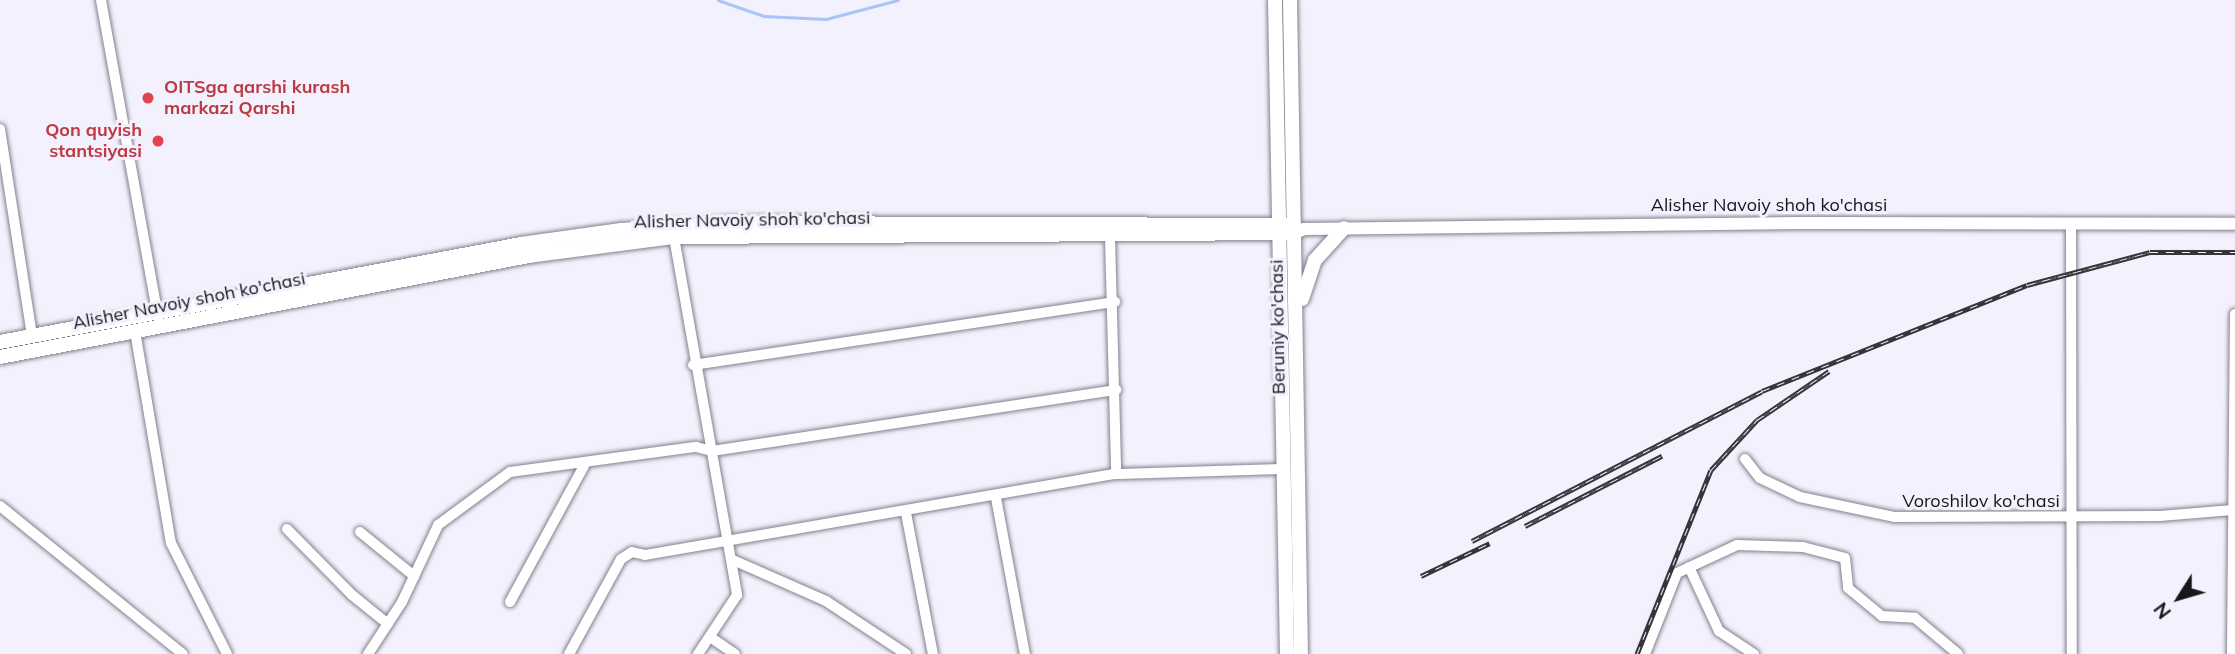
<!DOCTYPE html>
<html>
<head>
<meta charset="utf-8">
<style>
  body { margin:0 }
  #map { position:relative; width:2235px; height:654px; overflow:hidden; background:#f2f1fd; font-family:Mulish,sans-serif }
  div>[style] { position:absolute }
  .stream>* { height:2.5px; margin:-1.25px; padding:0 1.25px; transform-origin:1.25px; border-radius:1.25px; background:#abc4f6 }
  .roads { filter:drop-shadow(0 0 2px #82818c) drop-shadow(0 0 2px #82818c) }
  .minor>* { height:10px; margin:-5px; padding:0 5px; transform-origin:5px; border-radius:5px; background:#fff }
  .tertiary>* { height:12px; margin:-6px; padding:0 6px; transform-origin:6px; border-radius:6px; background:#fff }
  .secondary>* { height:14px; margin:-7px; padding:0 7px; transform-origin:7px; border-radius:7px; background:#fff }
  .rail>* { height:5px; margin-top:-2.5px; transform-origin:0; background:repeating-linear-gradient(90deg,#f2f1fd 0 8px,#36353a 0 16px); box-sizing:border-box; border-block:2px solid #36353a }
  .dots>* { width:19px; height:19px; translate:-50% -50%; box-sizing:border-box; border:4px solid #f2f1fd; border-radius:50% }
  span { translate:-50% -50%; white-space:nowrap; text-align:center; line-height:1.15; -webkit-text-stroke:6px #f2f1fd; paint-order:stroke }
  .health-label { font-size:18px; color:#be3a42; font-weight:700 }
  .left { translate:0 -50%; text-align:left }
  .right { translate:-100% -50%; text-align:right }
  .street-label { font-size:18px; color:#17171a }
  .north { position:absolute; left:2144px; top:563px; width:70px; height:70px; -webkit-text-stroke:5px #f2f1fd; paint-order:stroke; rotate:233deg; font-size:19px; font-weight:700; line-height:28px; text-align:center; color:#17171a }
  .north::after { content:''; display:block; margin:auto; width:24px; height:32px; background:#17171a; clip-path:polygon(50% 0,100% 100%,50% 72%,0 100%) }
</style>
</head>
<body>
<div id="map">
  <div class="stream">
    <i style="left:718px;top:0;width:49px;rotate:19.2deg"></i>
    <i style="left:764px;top:16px;width:62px;rotate:2.8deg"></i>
    <i style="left:826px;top:19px;width:74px;rotate:-14.8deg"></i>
  </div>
  <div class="roads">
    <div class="minor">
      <i style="left:101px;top:0;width:321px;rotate:79.8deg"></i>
      <i style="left:0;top:129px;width:209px;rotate:81.2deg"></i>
      <i style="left:2071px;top:225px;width:429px;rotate:89.9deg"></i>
      <i style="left:674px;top:237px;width:364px;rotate:80deg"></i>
      <i style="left:737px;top:595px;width:71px;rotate:123.5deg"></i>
      <i style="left:1110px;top:237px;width:237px;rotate:88.5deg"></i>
      <i style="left:135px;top:331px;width:215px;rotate:80.4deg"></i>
      <i style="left:171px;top:543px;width:124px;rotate:63.2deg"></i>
      <i style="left:693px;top:365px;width:427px;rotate:-8.5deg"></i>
      <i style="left:1745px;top:459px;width:24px;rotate:52deg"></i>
      <i style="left:1760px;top:478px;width:44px;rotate:25.4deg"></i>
      <i style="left:1800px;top:497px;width:96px;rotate:12deg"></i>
      <i style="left:1894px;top:517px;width:266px;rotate:-0.2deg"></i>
      <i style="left:2160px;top:516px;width:73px;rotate:-4.7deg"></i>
      <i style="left:996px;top:498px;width:159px;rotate:79.5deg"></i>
      <i style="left:0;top:506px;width:235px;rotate:39deg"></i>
      <i style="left:906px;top:513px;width:144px;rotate:79.2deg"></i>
      <i style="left:287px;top:529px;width:93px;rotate:45.4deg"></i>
      <i style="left:352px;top:595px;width:46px;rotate:38.9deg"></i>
      <i style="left:360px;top:532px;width:70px;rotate:39.2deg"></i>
      <i style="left:733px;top:560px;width:102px;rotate:23.8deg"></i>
      <i style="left:826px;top:601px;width:96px;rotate:33.5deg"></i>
      <i style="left:1689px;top:567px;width:71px;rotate:64.9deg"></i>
      <i style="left:1719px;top:631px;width:42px;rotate:33.3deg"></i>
      <i style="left:510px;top:602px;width:159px;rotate:-61.5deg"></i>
      <i style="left:710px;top:637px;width:30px;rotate:34deg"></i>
      <i style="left:368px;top:654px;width:62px;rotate:-56.8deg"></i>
      <i style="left:402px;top:602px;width:85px;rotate:-64.9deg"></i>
      <i style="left:438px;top:525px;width:89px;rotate:-36.4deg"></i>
      <i style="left:510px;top:472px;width:188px;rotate:-7.7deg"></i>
      <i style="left:696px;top:447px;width:16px;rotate:14deg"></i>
      <i style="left:712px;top:451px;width:409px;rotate:-8.6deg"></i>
      <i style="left:569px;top:654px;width:108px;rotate:-61.3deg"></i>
      <i style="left:621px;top:559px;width:13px;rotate:-32deg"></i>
      <i style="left:632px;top:552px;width:13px;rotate:13deg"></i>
      <i style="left:645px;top:555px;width:478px;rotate:-9.8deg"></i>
      <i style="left:1116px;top:474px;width:168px;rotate:-1.7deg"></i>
      <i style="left:1645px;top:654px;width:87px;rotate:-68.4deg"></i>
      <i style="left:1677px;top:573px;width:66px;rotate:-25deg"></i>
      <i style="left:1737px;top:545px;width:66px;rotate:1.7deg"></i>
      <i style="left:1803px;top:547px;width:43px;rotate:14.7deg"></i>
      <i style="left:1845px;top:558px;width:30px;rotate:84deg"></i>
      <i style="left:1848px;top:588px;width:44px;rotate:39.5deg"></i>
      <i style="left:1882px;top:616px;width:33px;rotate:3deg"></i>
      <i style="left:1915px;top:618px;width:56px;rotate:39.9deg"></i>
      <i style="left:2232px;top:654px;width:340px;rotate:-89.5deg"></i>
    </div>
    <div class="tertiary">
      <i style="left:1295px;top:233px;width:10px;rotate:-24deg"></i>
      <i style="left:1304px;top:229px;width:499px;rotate:-0.7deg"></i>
      <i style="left:1803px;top:223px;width:432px;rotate:0.1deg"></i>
    </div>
    <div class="secondary">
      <i style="left:1275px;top:0;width:654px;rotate:88.95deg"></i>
      <i style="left:1290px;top:0;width:654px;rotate:89.04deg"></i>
      <i style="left:1302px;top:299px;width:41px;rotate:-71.6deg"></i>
      <i style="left:1315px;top:260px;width:43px;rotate:-47.8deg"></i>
      <i style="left:0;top:342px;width:530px;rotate:-10.65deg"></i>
      <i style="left:521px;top:244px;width:101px;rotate:-8deg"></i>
      <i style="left:621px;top:230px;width:116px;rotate:-3.5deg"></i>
      <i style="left:737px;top:223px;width:557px;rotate:0.21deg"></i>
      <i style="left:0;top:357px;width:539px;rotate:-10.81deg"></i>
      <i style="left:529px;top:256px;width:146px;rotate:-7.5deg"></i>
      <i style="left:674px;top:237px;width:621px;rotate:-0.37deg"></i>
    </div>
  </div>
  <div class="rail">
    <i style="left:1525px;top:526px;width:154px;rotate:-27.1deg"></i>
    <i style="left:1472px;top:541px;width:326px;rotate:-27.3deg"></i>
    <i style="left:1762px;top:391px;width:285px;rotate:-21.8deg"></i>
    <i style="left:2027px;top:285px;width:127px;rotate:-15deg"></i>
    <i style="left:2150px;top:252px;width:85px"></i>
    <i style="left:1421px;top:576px;width:76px;rotate:-25.6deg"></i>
    <i style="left:1637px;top:654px;width:198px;rotate:-68.1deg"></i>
    <i style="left:1711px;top:470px;width:68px;rotate:-47.4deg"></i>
    <i style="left:1757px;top:420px;width:87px;rotate:-34.2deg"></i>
  </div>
  <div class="dots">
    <i style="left:148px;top:98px;background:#e0444e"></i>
    <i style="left:158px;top:141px;background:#e0444e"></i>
  </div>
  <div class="health-label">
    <span class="left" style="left:164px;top:98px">OITSga qarshi kurash<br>markazi Qarshi</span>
    <span class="right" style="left:142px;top:141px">Qon quyish<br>stantsiyasi</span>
  </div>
  <div class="street-label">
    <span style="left:1769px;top:205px">Alisher Navoiy shoh ko'chasi</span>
    <span style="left:752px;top:220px;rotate:-1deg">Alisher Navoiy shoh ko'chasi</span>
    <span style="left:189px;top:301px;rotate:-11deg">Alisher Navoiy shoh ko'chasi</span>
    <span style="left:1278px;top:327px;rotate:-91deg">Beruniy ko'chasi</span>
    <span style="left:1981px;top:501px">Voroshilov ko'chasi</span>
  </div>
  <div class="north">N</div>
</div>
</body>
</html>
